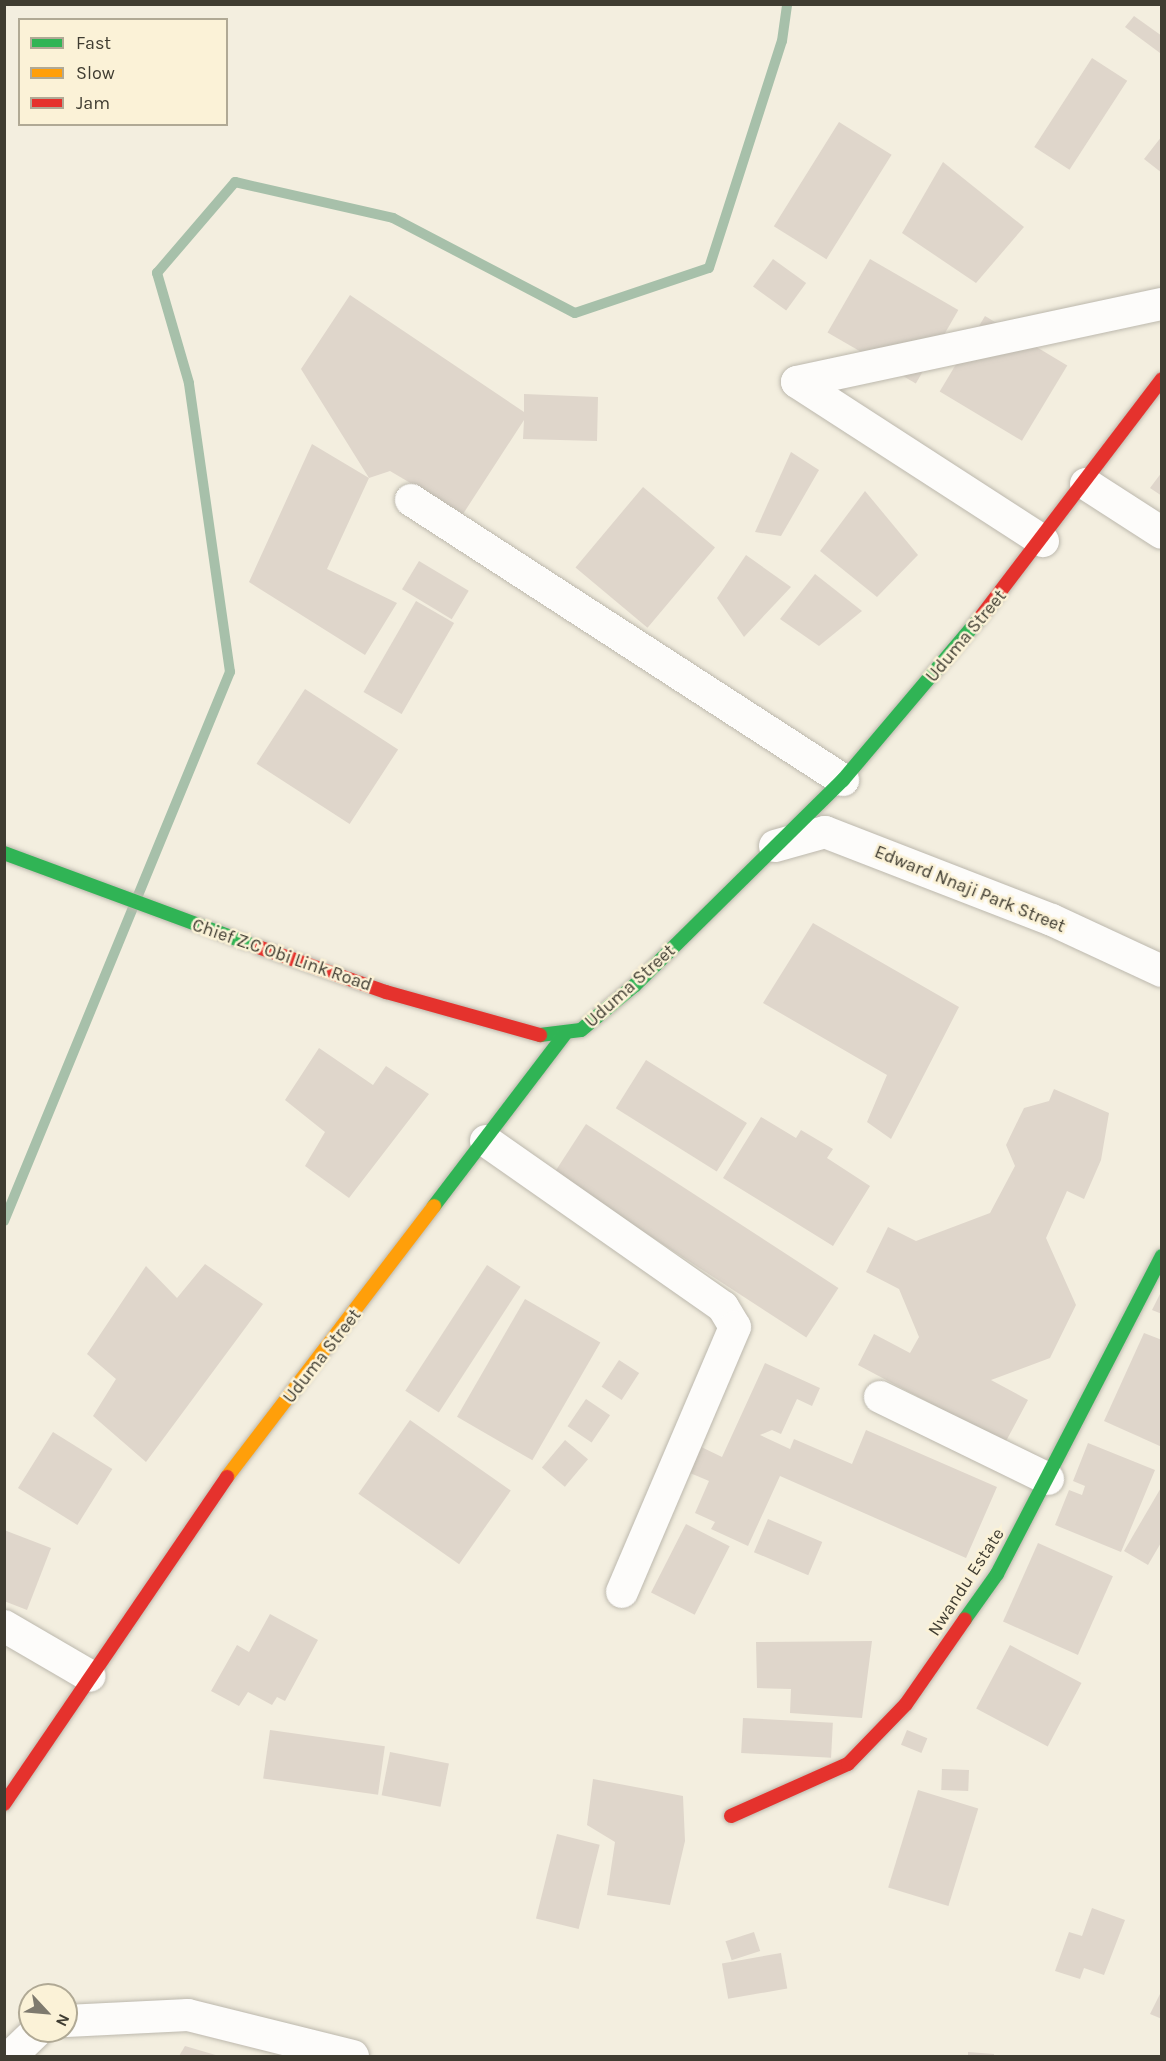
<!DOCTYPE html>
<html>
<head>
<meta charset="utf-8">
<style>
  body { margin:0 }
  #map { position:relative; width:1166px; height:2061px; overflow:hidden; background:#f3eedf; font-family:Karla,sans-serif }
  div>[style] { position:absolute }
  .stream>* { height:10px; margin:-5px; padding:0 5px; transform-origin:5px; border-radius:5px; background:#a7c0aa }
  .building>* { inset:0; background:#dfd6cb; transform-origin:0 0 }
  .roads { filter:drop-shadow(0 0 2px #bcb8ad) drop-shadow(0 0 2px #bcb8ad) }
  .street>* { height:32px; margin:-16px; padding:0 16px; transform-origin:16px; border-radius:16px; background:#fdfcfa }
  .fast>* { height:14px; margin:-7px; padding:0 7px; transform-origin:7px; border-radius:7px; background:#30b455 }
  .slow>* { height:14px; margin:-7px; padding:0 7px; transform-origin:7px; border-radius:7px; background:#ff9f0a }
  .jam>* { height:14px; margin:-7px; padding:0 7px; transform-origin:7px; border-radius:7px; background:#e5322d }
  span { translate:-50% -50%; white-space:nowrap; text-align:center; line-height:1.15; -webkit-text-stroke:5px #fbf2d7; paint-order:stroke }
  .street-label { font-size:18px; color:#3f3c31 }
  .frame { position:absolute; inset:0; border:6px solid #3f3c31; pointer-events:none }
  .legend { position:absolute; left:18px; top:18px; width:210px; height:108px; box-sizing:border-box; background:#fbf2d7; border:2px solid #b0a995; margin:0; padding:8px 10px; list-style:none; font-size:18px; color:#3f3c31 }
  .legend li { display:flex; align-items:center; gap:12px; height:30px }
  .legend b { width:30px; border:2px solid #b0a995 }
  .north { position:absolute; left:18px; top:1983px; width:60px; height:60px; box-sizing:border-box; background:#fbf2d7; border:2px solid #b0a995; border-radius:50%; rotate:116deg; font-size:16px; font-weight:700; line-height:24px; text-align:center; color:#3f3c31 }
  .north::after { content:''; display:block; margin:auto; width:21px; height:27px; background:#7e7a6e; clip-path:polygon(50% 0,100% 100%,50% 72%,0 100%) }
</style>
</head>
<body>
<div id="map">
  <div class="stream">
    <i style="left:4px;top:1221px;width:594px;rotate:-67.63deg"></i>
    <i style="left:230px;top:672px;width:292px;rotate:-98.1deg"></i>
    <i style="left:189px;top:383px;width:115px;rotate:-106.2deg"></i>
    <i style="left:157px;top:273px;width:120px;rotate:-49.4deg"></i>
    <i style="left:235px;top:182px;width:162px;rotate:12.8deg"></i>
    <i style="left:393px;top:218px;width:205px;rotate:27.6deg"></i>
    <i style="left:575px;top:313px;width:141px;rotate:-18.6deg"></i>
    <i style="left:709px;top:268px;width:238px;rotate:-72.2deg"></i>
    <i style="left:782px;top:41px;width:37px;rotate:-82deg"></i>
  </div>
  <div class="building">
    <i style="clip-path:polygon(1134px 16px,1162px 36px,1160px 53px,1125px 27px)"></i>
    <i style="left:1092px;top:58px;width:42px;height:106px;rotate:33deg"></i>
    <i style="left:839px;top:122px;width:62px;height:123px;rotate:32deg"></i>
    <i style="clip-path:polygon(1162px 136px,1162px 173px,1144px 159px)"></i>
    <i style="clip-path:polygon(943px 162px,1024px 227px,976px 283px,902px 233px)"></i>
    <i style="left:773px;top:259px;width:41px;height:34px;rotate:36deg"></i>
    <i style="left:870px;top:259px;width:102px;height:85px;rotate:30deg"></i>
    <i style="clip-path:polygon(350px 295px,524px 412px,524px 394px,598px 397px,597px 441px,523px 439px,524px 420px,463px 514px,390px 471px,369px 478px,301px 369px)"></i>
    <i style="left:985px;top:316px;width:96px;height:88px;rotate:31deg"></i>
    <i style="clip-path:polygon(312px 444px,369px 478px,327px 569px,397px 603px,365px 655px,249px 582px)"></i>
    <i style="clip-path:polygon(791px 452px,819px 470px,781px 536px,755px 532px)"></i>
    <i style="clip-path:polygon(1162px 472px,1162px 496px,1150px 488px)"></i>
    <i style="left:643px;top:487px;width:94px;height:105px;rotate:40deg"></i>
    <i style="clip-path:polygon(865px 491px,918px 555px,877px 597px,820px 551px)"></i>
    <i style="clip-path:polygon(746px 555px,791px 587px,744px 637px,717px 598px)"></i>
    <i style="left:419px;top:561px;width:58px;height:33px;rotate:31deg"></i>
    <i style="clip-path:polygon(815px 574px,862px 611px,819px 646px,780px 619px)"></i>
    <i style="left:416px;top:601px;width:44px;height:105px;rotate:30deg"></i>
    <i style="left:305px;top:689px;width:111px;height:89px;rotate:33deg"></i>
    <i style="clip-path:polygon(813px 923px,959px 1007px,891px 1139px,867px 1122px,887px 1075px,763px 1003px)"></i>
    <i style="clip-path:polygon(319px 1048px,373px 1085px,386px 1066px,429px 1094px,349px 1198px,305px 1166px,325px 1132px,285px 1100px)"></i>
    <i style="left:646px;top:1060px;width:119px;height:57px;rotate:32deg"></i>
    <i style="clip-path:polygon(1054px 1089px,1109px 1113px,1101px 1160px,1084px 1199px,1067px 1191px,1046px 1238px,1076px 1305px,1050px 1358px,991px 1380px,1028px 1400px,1005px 1443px,858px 1365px,874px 1334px,910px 1353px,919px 1337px,899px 1289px,866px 1272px,888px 1227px,916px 1241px,990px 1213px,1015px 1166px,1006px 1145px,1024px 1108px,1049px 1101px)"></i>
    <i style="clip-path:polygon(761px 1117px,796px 1138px,801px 1130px,833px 1149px,827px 1158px,870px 1186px,833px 1246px,723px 1178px)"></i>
    <i style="left:586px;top:1124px;width:301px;height:59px;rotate:33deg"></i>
    <i style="clip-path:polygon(205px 1264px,263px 1304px,146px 1462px,93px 1416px,116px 1379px,87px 1354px,146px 1266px,177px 1298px)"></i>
    <i style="left:487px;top:1265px;width:40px;height:150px;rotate:33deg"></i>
    <i style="clip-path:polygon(1162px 1290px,1162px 1314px,1152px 1310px)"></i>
    <i style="left:525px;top:1299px;width:87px;height:136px;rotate:30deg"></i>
    <i style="clip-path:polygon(1144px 1333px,1162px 1340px,1162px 1447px,1104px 1421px)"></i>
    <i style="left:619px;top:1360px;width:24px;height:32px;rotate:33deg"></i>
    <i style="clip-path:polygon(765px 1363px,820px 1388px,812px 1406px,797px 1399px,781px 1434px,772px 1430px,760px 1435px,790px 1449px,794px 1439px,852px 1464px,866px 1430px,997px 1487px,966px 1558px,780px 1476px,748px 1546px,711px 1529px,715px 1522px,695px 1513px,709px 1481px,683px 1470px,695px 1444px,722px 1457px)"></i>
    <i style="left:586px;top:1399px;width:29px;height:33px;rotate:34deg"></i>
    <i style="left:410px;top:1420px;width:123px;height:90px;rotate:35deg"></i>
    <i style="left:53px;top:1432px;width:70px;height:66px;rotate:32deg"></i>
    <i style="left:565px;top:1440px;width:30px;height:36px;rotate:40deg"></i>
    <i style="clip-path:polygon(1088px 1443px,1155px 1470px,1121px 1552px,1055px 1525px,1069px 1490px,1082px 1495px,1085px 1486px,1073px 1481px)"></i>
    <i style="clip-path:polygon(1162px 1486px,1162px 1541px,1148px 1565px,1124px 1551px)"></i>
    <i style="left:768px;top:1519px;width:59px;height:36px;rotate:23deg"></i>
    <i style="left:686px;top:1524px;width:49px;height:77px;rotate:27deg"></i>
    <i style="clip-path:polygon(4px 1530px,51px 1548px,27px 1610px,4px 1601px)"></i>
    <i style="left:1038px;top:1543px;width:82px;height:86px;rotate:24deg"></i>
    <i style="clip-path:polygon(270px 1614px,318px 1640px,285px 1701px,277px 1697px,272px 1705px,248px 1692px,239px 1706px,211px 1691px,237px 1645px,249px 1652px)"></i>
    <i style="clip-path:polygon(872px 1641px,862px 1718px,790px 1713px,791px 1689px,757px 1688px,756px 1642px)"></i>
    <i style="left:1010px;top:1645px;width:81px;height:72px;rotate:28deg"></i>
    <i style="left:743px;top:1718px;width:90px;height:35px;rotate:3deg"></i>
    <i style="left:270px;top:1730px;width:116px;height:49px;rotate:8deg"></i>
    <i style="left:907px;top:1730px;width:22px;height:16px;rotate:22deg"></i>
    <i style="left:390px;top:1752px;width:60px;height:44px;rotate:11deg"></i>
    <i style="left:942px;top:1769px;width:27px;height:21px;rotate:2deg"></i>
    <i style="clip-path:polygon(593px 1779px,683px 1796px,685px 1841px,670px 1905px,607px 1895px,615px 1842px,587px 1825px)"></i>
    <i style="left:918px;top:1790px;width:63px;height:102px;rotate:17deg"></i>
    <i style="left:557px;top:1834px;width:44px;height:87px;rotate:14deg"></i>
    <i style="clip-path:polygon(1092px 1908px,1125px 1920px,1104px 1975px,1084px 1968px,1080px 1979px,1055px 1971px,1069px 1932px,1082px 1936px)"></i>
    <i style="left:754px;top:1932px;width:20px;height:30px;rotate:72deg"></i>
    <i style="left:781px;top:1953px;width:36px;height:60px;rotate:80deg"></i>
    <i style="clip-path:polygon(1162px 1990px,1162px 2019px,1150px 2014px)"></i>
    <i style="clip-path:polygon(185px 2046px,219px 2056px,179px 2056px)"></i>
    <i style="clip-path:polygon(968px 2052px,994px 2054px,994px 2056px,968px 2056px)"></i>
  </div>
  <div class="roads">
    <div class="street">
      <i style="left:797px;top:382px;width:373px;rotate:-12.1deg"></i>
      <i style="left:797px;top:382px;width:293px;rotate:32.9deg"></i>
      <i style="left:1086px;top:484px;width:90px;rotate:32.8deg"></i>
      <i style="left:411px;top:500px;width:515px;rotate:32.95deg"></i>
      <i style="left:775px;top:846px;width:52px;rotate:-15.6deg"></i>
      <i style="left:825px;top:832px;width:243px;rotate:21.2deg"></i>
      <i style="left:1052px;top:920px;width:121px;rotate:24.9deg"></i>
      <i style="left:486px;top:1141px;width:289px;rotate:35deg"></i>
      <i style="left:723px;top:1307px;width:23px;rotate:59deg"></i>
      <i style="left:735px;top:1327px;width:288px;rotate:113.1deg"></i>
      <i style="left:880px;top:1397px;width:187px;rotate:26deg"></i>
      <i style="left:4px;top:1626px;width:99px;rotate:30.2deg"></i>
      <i style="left:66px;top:2021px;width:122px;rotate:-2.8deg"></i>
      <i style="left:188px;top:2015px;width:170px;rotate:14deg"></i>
      <i style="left:11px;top:2056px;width:36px;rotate:-44deg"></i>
    </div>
    <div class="fast">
      <i style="left:4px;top:853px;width:259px;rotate:20.3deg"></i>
      <i style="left:540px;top:1035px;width:41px;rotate:-7deg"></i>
      <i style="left:581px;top:1030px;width:70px;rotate:-39.8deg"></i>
      <i style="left:635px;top:985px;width:292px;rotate:-44.6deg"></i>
      <i style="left:843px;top:780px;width:212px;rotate:-49.8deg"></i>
      <i style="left:434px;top:1206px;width:216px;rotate:-52.7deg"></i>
      <i style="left:965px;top:1619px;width:55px;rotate:-54.6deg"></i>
      <i style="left:997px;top:1574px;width:358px;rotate:-62.6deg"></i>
    </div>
    <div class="slow">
      <i style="left:227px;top:1477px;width:341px;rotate:-52.6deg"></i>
    </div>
    <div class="jam">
      <i style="left:980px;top:618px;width:300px;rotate:-52.7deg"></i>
      <i style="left:258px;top:947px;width:136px;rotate:19.4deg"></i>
      <i style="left:386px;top:992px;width:160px;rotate:15.6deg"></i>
      <i style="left:4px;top:1804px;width:396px;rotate:-55.7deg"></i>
      <i style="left:731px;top:1816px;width:128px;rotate:-24deg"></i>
      <i style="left:848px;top:1764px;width:83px;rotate:-46deg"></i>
      <i style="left:906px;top:1704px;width:103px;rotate:-55.2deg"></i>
    </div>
  </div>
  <div class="street-label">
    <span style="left:966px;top:636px;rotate:-50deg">Uduma Street</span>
    <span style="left:970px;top:889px;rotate:22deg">Edward Nnaji Park Street</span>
    <span style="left:282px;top:955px;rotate:19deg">Chief Z.C Obi Link Road</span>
    <span style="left:630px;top:986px;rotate:-42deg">Uduma Street</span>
    <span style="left:322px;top:1356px;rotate:-52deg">Uduma Street</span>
    <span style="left:966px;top:1582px;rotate:-57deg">Nwandu Estate</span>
  </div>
  <div class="frame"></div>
  <ul class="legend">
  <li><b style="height:8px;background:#30b455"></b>Fast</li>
  <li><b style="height:8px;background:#ff9f0a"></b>Slow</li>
  <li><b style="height:8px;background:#e5322d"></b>Jam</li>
  </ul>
  <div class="north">N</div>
</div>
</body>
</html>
